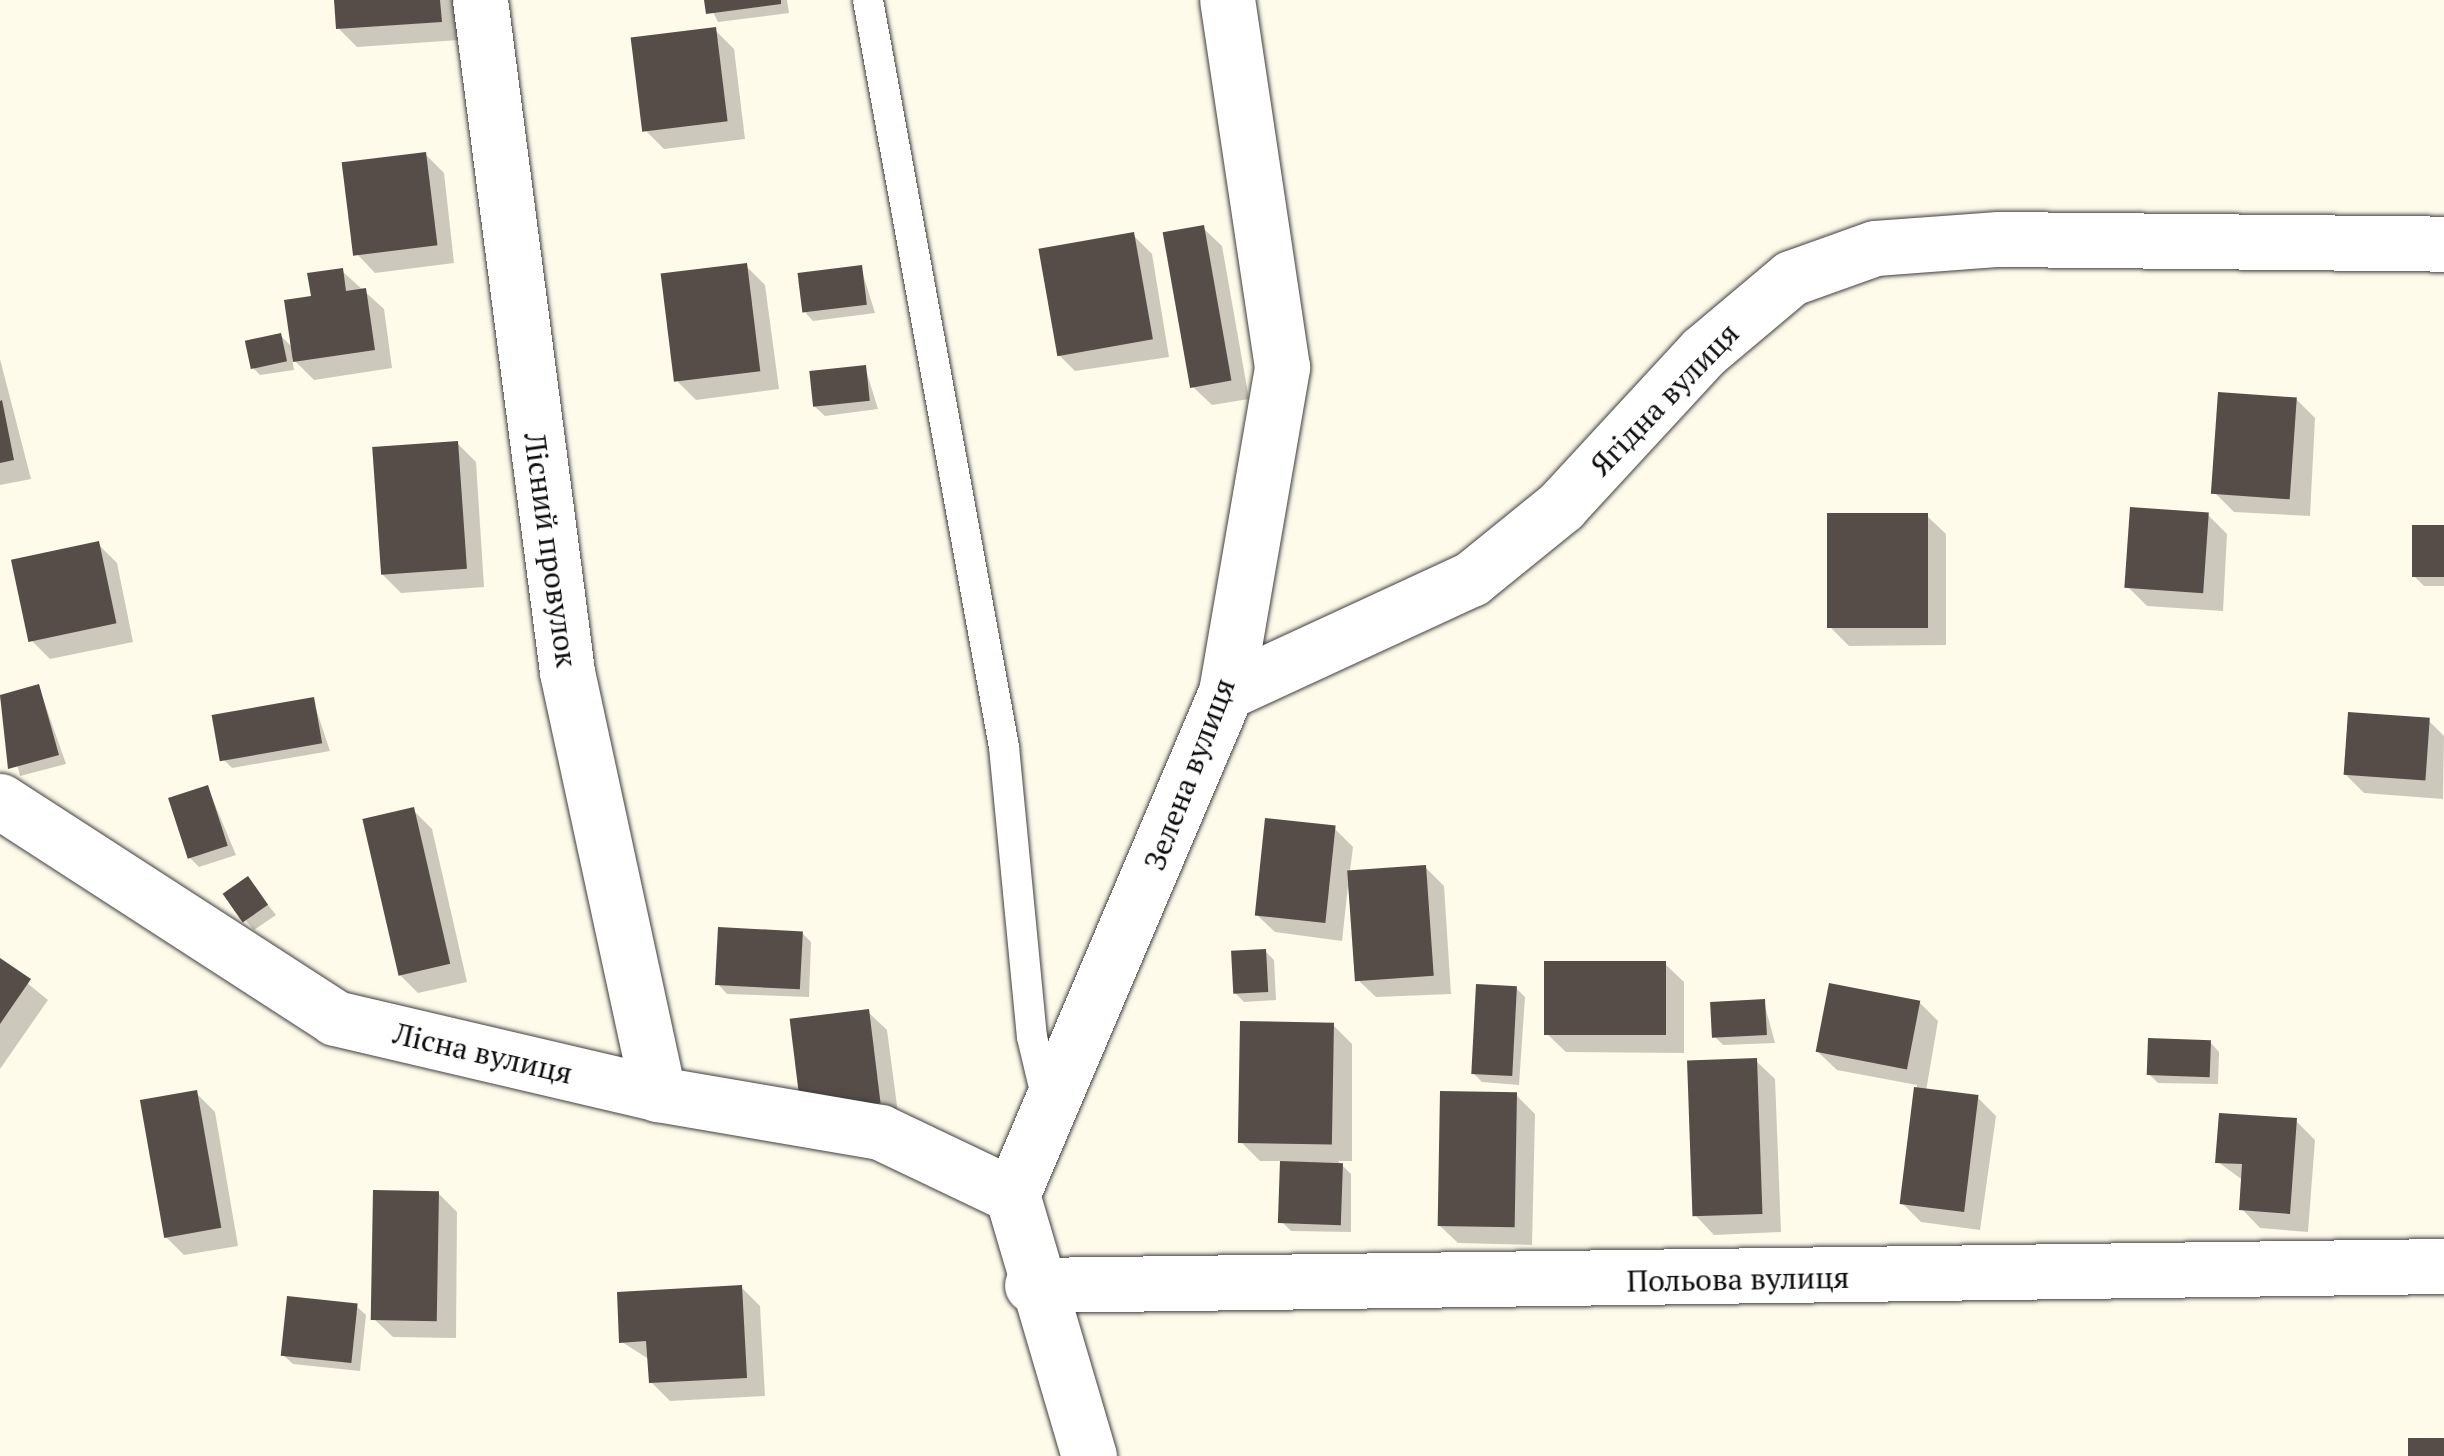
<!DOCTYPE html>
<html>
<head>
<meta charset="utf-8">
<style>
  body { margin:0 }
  #map { position:relative; width:2444px; height:1456px; overflow:hidden; background:#fffbeb; font-family:"PT Serif",serif }
  div>[style] { position:absolute }
  .shadow>* { inset:0; background:#0003 }
  .building>* { inset:0; background:#564d48; transform-origin:0 0 }
  .roads { filter:drop-shadow(0 0 2px #3f3f3f) drop-shadow(0 0 2px #3f3f3f) }
  .lane>* { height:30px; margin:-15px; padding:0 15px; transform-origin:15px; border-radius:15px; background:#fff }
  .street>* { height:55px; margin:-27.5px; padding:0 27.5px; transform-origin:27.5px; border-radius:27.5px; background:#fff }
  span { translate:-50% -50%; white-space:nowrap; text-align:center; line-height:1.15; -webkit-text-stroke:10px #fff; paint-order:stroke }
  .street-label { font-size:30px; color:#0c0c0c }
</style>
</head>
<body>
<div id="map">
  <div class="shadow">
    <i style="clip-path:polygon(337px 0,457px 0,459px 40px,357px 47px,338px 28px)"></i>
    <i style="clip-path:polygon(707px 0,787px 0,789px 13px,718px 22px)"></i>
    <i style="clip-path:polygon(715px 30px,734px 49px,745px 139px,664px 149px,645px 130px)"></i>
    <i style="clip-path:polygon(425px 154px,444px 173px,454px 263px,375px 273px,357px 254px)"></i>
    <i style="clip-path:polygon(1203px 228px,1222px 246px,1249px 399px,1212px 405px,1193px 387px)"></i>
    <i style="clip-path:polygon(1133px 235px,1152px 254px,1169px 357px,1075px 371px,1056px 352px)"></i>
    <i style="clip-path:polygon(746px 266px,765px 285px,779px 389px,696px 400px,678px 382px)"></i>
    <i style="clip-path:polygon(861px 268px,875px 313px,813px 321px,804px 311px)"></i>
    <i style="clip-path:polygon(342px 271px,384px 309px,392px 368px,314px 380px,292px 358px,294px 370px,260px 375px,251px 366px,281px 336px,293px 348px,314px 298px)"></i>
    <i style="clip-path:polygon(0 359px,31px 479px,0 485px)"></i>
    <i style="clip-path:polygon(865px 367px,878px 409px,825px 416px,815px 407px)"></i>
    <i style="clip-path:polygon(2296px 399px,2315px 418px,2310px 516px,2234px 512px,2215px 493px)"></i>
    <i style="clip-path:polygon(457px 443px,476px 462px,484px 587px,401px 593px,382px 574px)"></i>
    <i style="clip-path:polygon(2208px 515px,2227px 534px,2223px 611px,2147px 606px,2128px 587px)"></i>
    <i style="clip-path:polygon(1927px 516px,1946px 534px,1946px 645px,1849px 646px,1830px 627px)"></i>
    <i style="clip-path:polygon(2444px 527px,2444px 586px,2424px 586px,2415px 577px)"></i>
    <i style="clip-path:polygon(98px 544px,117px 563px,133px 642px,50px 659px,31px 640px)"></i>
    <i style="clip-path:polygon(39px 687px,66px 764px,20px 776px,0 697px)"></i>
    <i style="clip-path:polygon(313px 700px,330px 751px,232px 768px,223px 759px)"></i>
    <i style="clip-path:polygon(2429px 721px,2444px 736px,2443px 799px,2364px 793px,2345px 774px)"></i>
    <i style="clip-path:polygon(208px 788px,236px 855px,199px 867px,190px 858px)"></i>
    <i style="clip-path:polygon(413px 810px,432px 829px,467px 982px,418px 993px,399px 974px)"></i>
    <i style="clip-path:polygon(1334px 828px,1353px 847px,1350px 871px,1425px 867px,1444px 886px,1451px 994px,1376px 997px,1357px 979px,1348px 886px,1342px 941px,1275px 932px,1256px 914px)"></i>
    <i style="clip-path:polygon(248px 879px,276px 915px,254px 930px,246px 921px)"></i>
    <i style="clip-path:polygon(802px 933px,811px 942px,809px 997px,727px 994px,718px 984px)"></i>
    <i style="clip-path:polygon(1265px 951px,1274px 960px,1276px 1000px,1244px 1002px,1235px 993px)"></i>
    <i style="clip-path:polygon(0 961px,48px 1000px,0 1069px)"></i>
    <i style="clip-path:polygon(1665px 964px,1684px 982px,1684px 1053px,1566px 1052px,1547px 1034px)"></i>
    <i style="clip-path:polygon(1516px 988px,1525px 997px,1519px 1085px,1482px 1082px,1473px 1073px)"></i>
    <i style="clip-path:polygon(1764px 1002px,1775px 1043px,1723px 1045px,1714px 1036px)"></i>
    <i style="clip-path:polygon(1919px 1002px,1938px 1021px,1926px 1091px,1977px 1097px,1996px 1116px,1980px 1230px,1921px 1222px,1902px 1203px,1917px 1085px,1837px 1070px,1818px 1052px)"></i>
    <i style="clip-path:polygon(868px 1012px,887px 1030px,899px 1121px,822px 1131px)"></i>
    <i style="clip-path:polygon(1333px 1025px,1352px 1044px,1352px 1161px,1338px 1161px,1351px 1174px,1351px 1232px,1291px 1231px,1282px 1222px,1283px 1161px,1260px 1161px,1241px 1142px)"></i>
    <i style="clip-path:polygon(2210px 1042px,2219px 1052px,2218px 1084px,2158px 1083px,2149px 1074px)"></i>
    <i style="clip-path:polygon(1756px 1061px,1775px 1079px,1781px 1232px,1714px 1235px,1696px 1216px)"></i>
    <i style="clip-path:polygon(196px 1093px,215px 1112px,238px 1246px,184px 1255px,166px 1237px)"></i>
    <i style="clip-path:polygon(1516px 1095px,1535px 1114px,1532px 1245px,1458px 1243px,1439px 1225px)"></i>
    <i style="clip-path:polygon(2296px 1121px,2315px 1140px,2308px 1232px,2260px 1228px,2242px 1209px,2244px 1181px,2218px 1162px)"></i>
    <i style="clip-path:polygon(438px 1193px,457px 1212px,456px 1338px,393px 1337px,374px 1319px)"></i>
    <i style="clip-path:polygon(741px 1287px,760px 1306px,765px 1396px,670px 1401px,651px 1382px,650px 1360px,622px 1342px)"></i>
    <i style="clip-path:polygon(356px 1306px,366px 1315px,360px 1371px,293px 1364px,283px 1355px)"></i>
  </div>
  <div class="building">
    <i style="clip-path:polygon(334px 0,440px 0,442px 22px,336px 29px)"></i>
    <i style="clip-path:polygon(704px 0,781px 0,781px 4px,706px 14px)"></i>
    <i style="left:716px;top:27px;width:95px;height:86px;rotate:83deg"></i>
    <i style="left:426px;top:152px;width:94px;height:85px;rotate:83deg"></i>
    <i style="left:1204px;top:225px;width:158px;height:42px;rotate:80deg"></i>
    <i style="left:1134px;top:232px;width:109px;height:97px;rotate:80deg"></i>
    <i style="left:747px;top:263px;width:109px;height:87px;rotate:83deg"></i>
    <i style="left:862px;top:265px;width:40px;height:65px;rotate:83deg"></i>
    <i style="clip-path:polygon(343px 268px,346px 291px,366px 288px,375px 350px,293px 362px,284px 300px,311px 296px,307px 273px)"></i>
    <i style="left:281px;top:333px;width:29px;height:37px;rotate:78deg"></i>
    <i style="left:866px;top:365px;width:36px;height:57px;rotate:84deg"></i>
    <i style="left:2218px;top:392px;width:79px;height:102px;rotate:4deg"></i>
    <i style="clip-path:polygon(2px 400px,14px 460px,0 463px,0 401px)"></i>
    <i style="left:458px;top:441px;width:128px;height:86px;rotate:86deg"></i>
    <i style="left:2130px;top:507px;width:79px;height:81px;rotate:4deg"></i>
    <i style="left:1827px;top:513px;width:101px;height:115px"></i>
    <i style="left:2444px;top:525px;width:52px;height:32px;rotate:90deg"></i>
    <i style="left:99px;top:541px;width:84px;height:90px;rotate:78deg"></i>
    <i style="clip-path:polygon(39px 684px,59px 755px,8px 769px,0 695px)"></i>
    <i style="left:314px;top:697px;width:47px;height:104px;rotate:80deg"></i>
    <i style="left:2348px;top:712px;width:82px;height:63px;rotate:4deg"></i>
    <i style="left:208px;top:785px;width:64px;height:42px;rotate:72deg"></i>
    <i style="left:414px;top:807px;width:161px;height:53px;rotate:77deg"></i>
    <i style="left:1265px;top:818px;width:71px;height:98px;rotate:6deg"></i>
    <i style="left:1426px;top:865px;width:111px;height:79px;rotate:86deg"></i>
    <i style="left:248px;top:876px;width:35px;height:31px;rotate:55deg"></i>
    <i style="left:718px;top:927px;width:85px;height:58px;rotate:3deg"></i>
    <i style="left:1266px;top:949px;width:43px;height:35px;rotate:87deg"></i>
    <i style="clip-path:polygon(0 958px,31px 979px,0 1024px)"></i>
    <i style="left:1544px;top:961px;width:122px;height:74px"></i>
    <i style="left:1829px;top:983px;width:93px;height:70px;rotate:11deg"></i>
    <i style="left:1476px;top:984px;width:41px;height:90px;rotate:3deg"></i>
    <i style="left:1765px;top:999px;width:36px;height:55px;rotate:87deg"></i>
    <i style="left:869px;top:1009px;width:95px;height:80px;rotate:83deg"></i>
    <i style="left:1240px;top:1021px;width:94px;height:122px;rotate:1deg"></i>
    <i style="left:2148px;top:1038px;width:63px;height:37px;rotate:2deg"></i>
    <i style="left:1757px;top:1058px;width:156px;height:70px;rotate:88deg"></i>
    <i style="left:1914px;top:1087px;width:65px;height:118px;rotate:7deg"></i>
    <i style="left:197px;top:1090px;width:140px;height:58px;rotate:80deg"></i>
    <i style="left:1440px;top:1091px;width:77px;height:135px;rotate:1deg"></i>
    <i style="clip-path:polygon(2219px 1113px,2297px 1118px,2290px 1214px,2239px 1210px,2242px 1164px,2215px 1163px)"></i>
    <i style="left:1280px;top:1161px;width:63px;height:62px;rotate:2deg"></i>
    <i style="left:373px;top:1190px;width:66px;height:130px;rotate:1deg"></i>
    <i style="clip-path:polygon(742px 1285px,747px 1378px,649px 1383px,646px 1341px,619px 1343px,617px 1292px)"></i>
    <i style="left:287px;top:1296px;width:71px;height:60px;rotate:6deg"></i>
    <i style="left:2444px;top:1438px;width:18px;height:36px;rotate:90deg"></i>
  </div>
  <div class="roads">
    <div class="lane">
      <i style="left:868px;top:0;width:759px;rotate:79.68deg"></i>
      <i style="left:1004px;top:747px;width:291px;rotate:84.5deg"></i>
      <i style="left:1032px;top:1037px;width:69px;rotate:76.6deg"></i>
    </div>
    <div class="street">
      <i style="left:480px;top:0;width:678px;rotate:82.62deg"></i>
      <i style="left:567px;top:672px;width:432px;rotate:77.8deg"></i>
      <i style="left:1226px;top:692px;width:270px;rotate:-24.8deg"></i>
      <i style="left:1471px;top:579px;width:116px;rotate:-39deg"></i>
      <i style="left:1561px;top:506px;width:209px;rotate:-47.3deg"></i>
      <i style="left:1703px;top:352px;width:115px;rotate:-40.1deg"></i>
      <i style="left:1791px;top:278px;width:89px;rotate:-19.7deg"></i>
      <i style="left:1875px;top:248px;width:124px;rotate:-4.2deg"></i>
      <i style="left:1999px;top:239px;width:445px;rotate:0.6deg"></i>
      <i style="left:0;top:801px;width:399px;rotate:32.9deg"></i>
      <i style="left:335px;top:1018px;width:332px;rotate:13.2deg"></i>
      <i style="left:658px;top:1094px;width:225px;rotate:9.7deg"></i>
      <i style="left:880px;top:1132px;width:146px;rotate:25.5deg"></i>
      <i style="left:1032px;top:1285px;width:1412px;rotate:-0.77deg"></i>
      <i style="left:1089px;top:1456px;width:272px;rotate:-106.4deg"></i>
      <i style="left:1012px;top:1195px;width:547px;rotate:-66.95deg"></i>
      <i style="left:1226px;top:692px;width:330px;rotate:-80.2deg"></i>
      <i style="left:1282px;top:367px;width:371px;rotate:-98.5deg"></i>
    </div>
  </div>
  <div class="street-label">
    <span style="left:1664px;top:399px;rotate:-46deg">Ягідна вулиця</span>
    <span style="left:551px;top:550px;rotate:82deg">Лісний провулок</span>
    <span style="left:1189px;top:774px;rotate:-69deg">Зелена вулиця</span>
    <span style="left:483px;top:1053px;rotate:13deg">Лісна вулиця</span>
    <span style="left:1738px;top:1279px;rotate:-1deg">Польова вулиця</span>
  </div>
</div>
</body>
</html>
